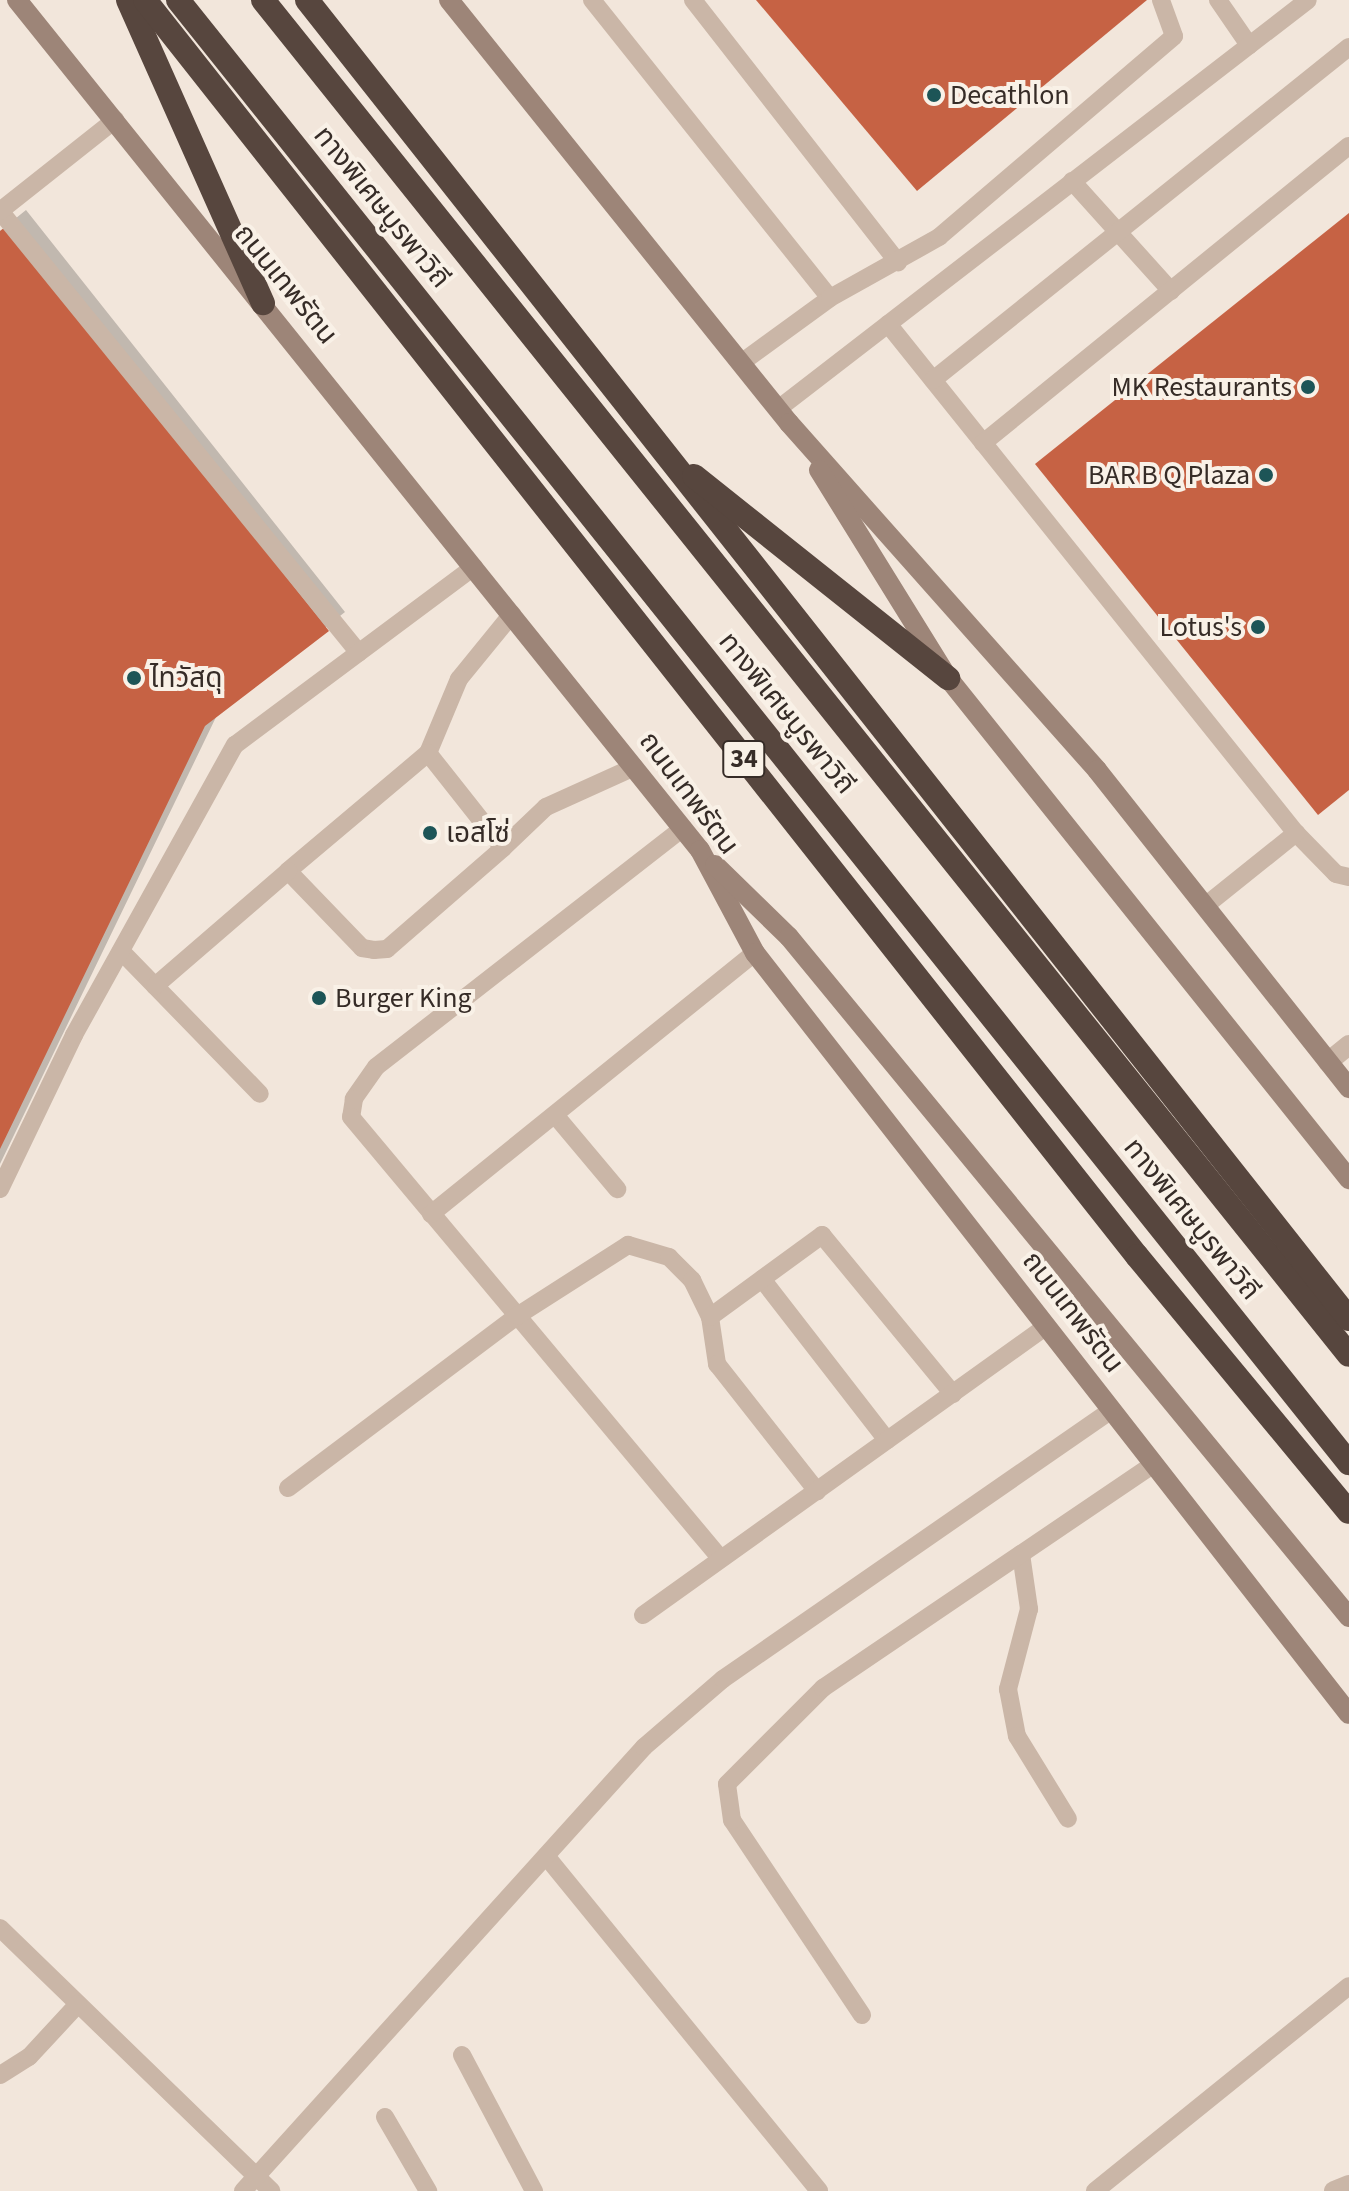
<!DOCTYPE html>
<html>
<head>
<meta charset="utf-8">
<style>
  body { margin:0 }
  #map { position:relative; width:1349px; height:2191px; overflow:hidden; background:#f2e6db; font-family:"Source Sans 3","Noto Sans Thai",sans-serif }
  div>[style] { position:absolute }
  .shadow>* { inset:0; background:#0003 }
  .building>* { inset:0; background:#c66244 }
  .lane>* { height:18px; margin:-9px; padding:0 9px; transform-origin:9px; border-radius:9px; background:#cab6a7 }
  .street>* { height:20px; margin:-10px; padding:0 10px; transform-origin:10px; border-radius:10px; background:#cab6a7 }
  .secondary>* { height:20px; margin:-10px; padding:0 10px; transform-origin:10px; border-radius:10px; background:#9d8578 }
  .highway>* { height:24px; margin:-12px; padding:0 12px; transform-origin:12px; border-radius:12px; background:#57463e }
  .dots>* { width:22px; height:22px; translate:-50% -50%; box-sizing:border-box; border:4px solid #f9f1e7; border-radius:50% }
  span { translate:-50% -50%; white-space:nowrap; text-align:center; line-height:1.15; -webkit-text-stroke:8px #f9f1e7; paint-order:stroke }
  .shield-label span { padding:2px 6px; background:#f9f1e7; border:2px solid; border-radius:6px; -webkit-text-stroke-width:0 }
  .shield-label { font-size:26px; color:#362c27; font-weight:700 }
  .poi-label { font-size:28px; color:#362c27 }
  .left { translate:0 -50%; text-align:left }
  .right { translate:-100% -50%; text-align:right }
  .street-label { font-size:28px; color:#362c27 }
</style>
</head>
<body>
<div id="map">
  <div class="shadow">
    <i style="clip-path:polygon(26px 210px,345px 612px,218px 713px,0 1164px,0 231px)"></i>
  </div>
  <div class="building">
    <i style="clip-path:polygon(756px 0,1147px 0,917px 191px)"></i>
    <i style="clip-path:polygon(1349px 213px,1349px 790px,1318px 815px,1035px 464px)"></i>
    <i style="clip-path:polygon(8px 225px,329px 631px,205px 726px,0 1149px,0 231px)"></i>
  </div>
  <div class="lane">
    <i style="left:592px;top:0;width:381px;rotate:51.4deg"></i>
    <i style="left:693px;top:0;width:333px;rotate:52deg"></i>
    <i style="left:1218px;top:0;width:55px;rotate:55.4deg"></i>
    <i style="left:1072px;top:181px;width:148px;rotate:48deg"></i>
    <i style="left:0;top:211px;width:569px;rotate:50.92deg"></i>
    <i style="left:0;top:211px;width:147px;rotate:-38.4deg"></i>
    <i style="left:888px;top:324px;width:652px;rotate:51.29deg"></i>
    <i style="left:1296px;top:833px;width:57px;rotate:45.7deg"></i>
    <i style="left:1336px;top:874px;width:13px;rotate:13deg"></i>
    <i style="left:741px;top:363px;width:110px;rotate:-36.1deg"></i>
    <i style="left:830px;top:298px;width:125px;rotate:-29.2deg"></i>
    <i style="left:939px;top:237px;width:309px;rotate:-40.5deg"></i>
    <i style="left:1174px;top:36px;width:38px;rotate:-110deg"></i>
    <i style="left:933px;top:380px;width:533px;rotate:-38.68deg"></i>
    <i style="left:778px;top:409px;width:669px;rotate:-37.66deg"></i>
    <i style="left:983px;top:443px;width:471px;rotate:-39.1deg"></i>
    <i style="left:512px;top:614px;width:84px;rotate:129.2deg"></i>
    <i style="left:459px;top:679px;width:80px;rotate:112.7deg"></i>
    <i style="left:428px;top:753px;width:121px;rotate:51.7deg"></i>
    <i style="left:503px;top:848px;width:59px;rotate:-43.6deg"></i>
    <i style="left:546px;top:807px;width:97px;rotate:-24.4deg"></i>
    <i style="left:428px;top:753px;width:183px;rotate:139.9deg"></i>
    <i style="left:288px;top:871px;width:107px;rotate:46.1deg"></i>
    <i style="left:362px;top:948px;width:12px;rotate:9deg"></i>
    <i style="left:374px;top:950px;width:13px;rotate:-4deg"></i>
    <i style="left:387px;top:949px;width:154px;rotate:-41deg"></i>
    <i style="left:683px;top:828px;width:389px;rotate:142.1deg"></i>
    <i style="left:376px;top:1067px;width:39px;rotate:125deg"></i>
    <i style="left:354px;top:1099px;width:18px;rotate:99deg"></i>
    <i style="left:351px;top:1117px;width:576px;rotate:50.07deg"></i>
    <i style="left:1205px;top:906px;width:117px;rotate:-38.7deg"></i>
    <i style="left:121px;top:951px;width:199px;rotate:45.8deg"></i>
    <i style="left:155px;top:986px;width:176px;rotate:-40.8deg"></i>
    <i style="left:555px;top:1115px;width:97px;rotate:50deg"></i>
    <i style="left:0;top:1189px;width:171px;rotate:-64.3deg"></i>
    <i style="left:74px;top:1035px;width:332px;rotate:-61deg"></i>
    <i style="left:235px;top:745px;width:298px;rotate:-36.7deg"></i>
    <i style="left:431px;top:1214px;width:416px;rotate:-38.9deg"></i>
    <i style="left:762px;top:1279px;width:204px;rotate:52.2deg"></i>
    <i style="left:710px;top:1317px;width:48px;rotate:81.5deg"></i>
    <i style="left:717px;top:1364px;width:162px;rotate:51.8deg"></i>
    <i style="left:288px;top:1488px;width:286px;rotate:-36.9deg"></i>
    <i style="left:517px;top:1316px;width:132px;rotate:-32.6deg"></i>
    <i style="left:628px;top:1245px;width:43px;rotate:16.3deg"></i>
    <i style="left:669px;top:1257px;width:33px;rotate:45deg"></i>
    <i style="left:692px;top:1280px;width:41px;rotate:64.1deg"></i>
    <i style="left:710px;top:1317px;width:139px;rotate:-36.2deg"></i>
    <i style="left:822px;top:1235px;width:206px;rotate:50.5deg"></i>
    <i style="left:1021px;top:1554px;width:56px;rotate:81.7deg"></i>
    <i style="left:1029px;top:1609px;width:83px;rotate:104.7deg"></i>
    <i style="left:1008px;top:1689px;width:48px;rotate:79.2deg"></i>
    <i style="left:1017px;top:1736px;width:97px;rotate:58.4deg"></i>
    <i style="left:643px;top:1615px;width:496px;rotate:-35.6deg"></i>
    <i style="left:546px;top:1856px;width:432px;rotate:50.8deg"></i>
    <i style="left:0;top:1928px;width:378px;rotate:44.1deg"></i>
    <i style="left:862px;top:2015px;width:234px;rotate:-123.7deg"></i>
    <i style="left:732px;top:1820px;width:36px;rotate:-98deg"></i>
    <i style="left:727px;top:1784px;width:136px;rotate:-45deg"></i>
    <i style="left:823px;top:1688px;width:400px;rotate:-34.1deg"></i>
    <i style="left:462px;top:2055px;width:154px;rotate:62.1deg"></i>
    <i style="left:0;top:2075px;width:34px;rotate:-32deg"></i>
    <i style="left:29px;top:2057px;width:72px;rotate:-47.2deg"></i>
    <i style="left:385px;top:2117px;width:86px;rotate:59.8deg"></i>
    <i style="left:243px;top:2191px;width:598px;rotate:-47.91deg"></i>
    <i style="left:644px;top:1747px;width:104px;rotate:-40.7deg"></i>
    <i style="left:723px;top:1679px;width:472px;rotate:-34.7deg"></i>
    <i style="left:1095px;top:2191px;width:326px;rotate:-38.9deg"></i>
  </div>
  <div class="street">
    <i style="left:1328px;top:1062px;width:27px;rotate:-39deg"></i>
    <i style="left:1334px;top:2191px;width:16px;rotate:-22deg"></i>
  </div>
  <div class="secondary">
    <i style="left:17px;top:0;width:1090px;rotate:51.22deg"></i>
    <i style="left:700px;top:850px;width:117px;rotate:61.9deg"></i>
    <i style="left:755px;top:953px;width:965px;rotate:52.03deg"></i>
    <i style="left:449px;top:0;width:543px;rotate:51.21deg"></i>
    <i style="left:789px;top:423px;width:464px;rotate:48.4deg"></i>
    <i style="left:1097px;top:770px;width:406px;rotate:51.6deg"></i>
    <i style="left:819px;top:470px;width:245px;rotate:58.2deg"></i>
    <i style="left:948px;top:678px;width:642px;rotate:51.33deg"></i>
    <i style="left:715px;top:865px;width:103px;rotate:44.2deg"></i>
    <i style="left:789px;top:937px;width:881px;rotate:50.53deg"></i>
  </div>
  <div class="highway">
    <i style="left:128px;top:0;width:332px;rotate:66deg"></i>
    <i style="left:145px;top:0;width:1600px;rotate:51.7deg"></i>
    <i style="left:1137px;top:1256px;width:332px;rotate:50.4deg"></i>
    <i style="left:178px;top:0;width:1874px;rotate:51.33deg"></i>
    <i style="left:263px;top:0;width:1736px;rotate:51.29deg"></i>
    <i style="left:307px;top:0;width:1681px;rotate:51.69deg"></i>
    <i style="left:694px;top:476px;width:325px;rotate:38.5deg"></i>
  </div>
  <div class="dots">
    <i style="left:934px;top:95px;background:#1d5557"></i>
    <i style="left:1308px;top:387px;background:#1d5557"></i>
    <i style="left:1266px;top:475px;background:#1d5557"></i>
    <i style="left:1258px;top:627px;background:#1d5557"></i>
    <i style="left:134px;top:678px;background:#1d5557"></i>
    <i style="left:430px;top:833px;background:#1d5557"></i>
    <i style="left:319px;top:998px;background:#1d5557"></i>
  </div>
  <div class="shield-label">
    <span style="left:744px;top:759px">34</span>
  </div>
  <div class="poi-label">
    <span class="left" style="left:950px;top:95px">Decathlon</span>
    <span class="right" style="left:1292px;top:387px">MK Restaurants</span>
    <span class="right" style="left:1250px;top:475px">BAR B Q Plaza</span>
    <span class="right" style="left:1242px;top:627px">Lotus's</span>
    <span class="left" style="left:150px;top:678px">ไทวัสดุ</span>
    <span class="left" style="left:446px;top:833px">เอสโซ่</span>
    <span class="left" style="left:335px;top:998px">Burger King</span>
  </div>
  <div class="street-label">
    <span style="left:382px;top:207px;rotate:51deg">ทางพิเศษบูรพาวิถี</span>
    <span style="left:286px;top:284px;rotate:51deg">ถนนเทพรัตน</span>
    <span style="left:787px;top:713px;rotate:51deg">ทางพิเศษบูรพาวิถี</span>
    <span style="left:689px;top:793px;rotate:53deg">ถนนเทพรัตน</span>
    <span style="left:1192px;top:1219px;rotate:51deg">ทางพิเศษบูรพาวิถี</span>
    <span style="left:1073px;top:1312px;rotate:52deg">ถนนเทพรัตน</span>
  </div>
</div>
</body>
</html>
